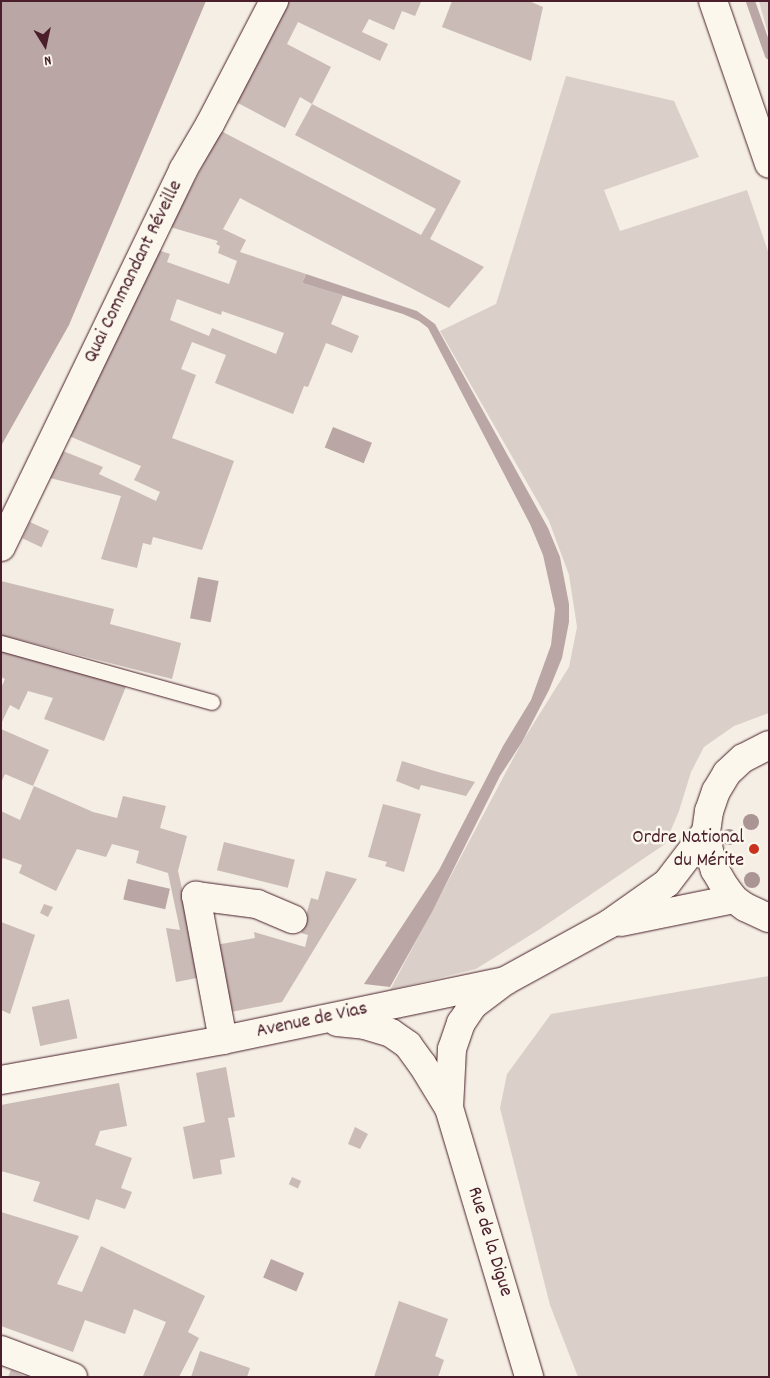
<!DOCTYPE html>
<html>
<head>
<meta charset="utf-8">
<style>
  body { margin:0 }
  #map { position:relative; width:770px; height:1378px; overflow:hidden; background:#f4eee4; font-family:Dekko,sans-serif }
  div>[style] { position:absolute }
  .green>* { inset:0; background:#dbd0c9 }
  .water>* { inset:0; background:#baa7a5; transform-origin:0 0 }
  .stream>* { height:9px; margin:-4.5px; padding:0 4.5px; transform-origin:4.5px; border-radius:4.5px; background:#baa7a5 }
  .building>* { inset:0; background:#cabbb6; transform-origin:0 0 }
  .roads { filter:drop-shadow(0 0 1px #4a1f2b) drop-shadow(0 0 1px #4a1f2b) }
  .lane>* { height:15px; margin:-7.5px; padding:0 7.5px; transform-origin:7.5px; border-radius:7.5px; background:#fbf7ec }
  .street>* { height:28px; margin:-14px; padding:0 14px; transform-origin:14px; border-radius:14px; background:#fbf7ec }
  .secondary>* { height:28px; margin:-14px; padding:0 14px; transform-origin:14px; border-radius:14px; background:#fbf7ec }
  .trees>* { width:16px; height:16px; margin:-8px; border-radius:50%; background:#aa9494 }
  .dots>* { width:14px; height:14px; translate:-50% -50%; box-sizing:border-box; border:2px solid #fbf7ec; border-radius:50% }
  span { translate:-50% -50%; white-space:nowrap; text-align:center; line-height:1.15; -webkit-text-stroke:5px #fbf7ec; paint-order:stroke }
  .street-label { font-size:20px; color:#4a1f2b }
  .poi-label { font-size:20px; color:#4a1f2b }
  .right { translate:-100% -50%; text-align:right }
  .frame { position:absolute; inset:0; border:2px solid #4a1f2b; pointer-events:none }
  .north { position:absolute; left:20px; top:20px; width:50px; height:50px; -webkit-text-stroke:4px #fbf7ec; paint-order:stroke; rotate:170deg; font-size:14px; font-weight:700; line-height:20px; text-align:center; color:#4a1f2b }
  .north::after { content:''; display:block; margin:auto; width:18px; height:22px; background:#4a1f2b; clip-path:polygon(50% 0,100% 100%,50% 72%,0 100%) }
</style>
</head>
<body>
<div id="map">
  <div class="green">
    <i style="clip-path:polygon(759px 1px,769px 1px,769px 36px,767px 30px)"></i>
    <i style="clip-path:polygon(566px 76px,674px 101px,699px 157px,604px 190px,620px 231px,747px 190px,769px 254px,769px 713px,734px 726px,704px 747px,691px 772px,679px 811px,665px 844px,540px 929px,476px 969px,390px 990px,522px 742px,569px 667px,577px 627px,569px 575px,549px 521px,440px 331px,496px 304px)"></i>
    <i style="clip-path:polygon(769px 976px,769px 1377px,578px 1377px,550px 1305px,500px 1108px,507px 1074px,551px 1014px)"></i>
  </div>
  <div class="water">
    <i style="clip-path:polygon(1px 1px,206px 1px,69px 325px,1px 446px)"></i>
    <i style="clip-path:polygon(306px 274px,417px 311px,435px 324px,548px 528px,560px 557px,569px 604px,569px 622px,562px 658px,549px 690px,522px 742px,500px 776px,432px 912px,390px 987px,364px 984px,439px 870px,503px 746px,531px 700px,551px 645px,555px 609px,543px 555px,530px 524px,428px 328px,419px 321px,403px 314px,302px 283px)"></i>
    <i style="left:333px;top:427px;width:42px;height:22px;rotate:22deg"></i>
    <i style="left:198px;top:577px;width:21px;height:42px;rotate:11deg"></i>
    <i style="left:128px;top:879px;width:43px;height:21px;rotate:13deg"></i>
    <i style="left:271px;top:1259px;width:36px;height:20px;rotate:23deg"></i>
  </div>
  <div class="stream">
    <i style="left:750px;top:1px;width:57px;rotate:70.6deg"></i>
  </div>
  <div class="building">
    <i style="clip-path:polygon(289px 1px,404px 2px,421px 2px,415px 16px,402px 11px,394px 30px,369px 19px,362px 32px,388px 44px,380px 61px,298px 22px,287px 44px,331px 67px,312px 104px,300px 97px,285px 128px,236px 102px)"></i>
    <i style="clip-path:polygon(452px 1px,529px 1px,543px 7px,531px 61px,442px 27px)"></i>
    <i style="clip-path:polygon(evenodd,312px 104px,461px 181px,430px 239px,484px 267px,449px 308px,240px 198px,223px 229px,246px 240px,240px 252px,306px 274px,302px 283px,343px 295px,331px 324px,359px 336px,352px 353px,326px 343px,308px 387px,304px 386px,293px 414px,215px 383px,226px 355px,192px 342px,181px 369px,196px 375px,172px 438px,234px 461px,202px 550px,153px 537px,151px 545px,143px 543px,137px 568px,101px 559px,121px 496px,50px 478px,63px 451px,103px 467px,99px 474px,156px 501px,160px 492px,134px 480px,141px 466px,69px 436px,158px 250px,170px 254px,167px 262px,229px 284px,237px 261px,218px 253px,220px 246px,216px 244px,218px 241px,170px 227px,221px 131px,421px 235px,436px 209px,295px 135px,312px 104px,177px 299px,221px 315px,222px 311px,284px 333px,276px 354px,212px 328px,209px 336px,170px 320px,177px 299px)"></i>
    <i style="left:30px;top:522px;width:21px;height:18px;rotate:25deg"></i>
    <i style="clip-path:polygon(1px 581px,114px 609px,110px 624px,181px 643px,172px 679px,1px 635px)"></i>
    <i style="clip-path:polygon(1px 651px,127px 684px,104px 741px,44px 719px,53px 698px,28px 691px,19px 710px,10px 705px,1px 724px,1px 688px,5px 679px,1px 677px)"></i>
    <i style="clip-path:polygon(1px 729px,49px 750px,33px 786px,5px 774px,1px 783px)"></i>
    <i style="clip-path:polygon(402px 761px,438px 772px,475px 782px,466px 796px,421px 785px,419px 790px,396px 781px)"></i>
    <i style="clip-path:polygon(34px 786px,93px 812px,117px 818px,123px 796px,166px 806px,160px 828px,187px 836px,178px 871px,202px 977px,176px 982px,166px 928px,180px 930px,168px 873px,136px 863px,139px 851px,112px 844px,106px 857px,77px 849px,56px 891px,19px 873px,22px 865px,3px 858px,1px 861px,1px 811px,20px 820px)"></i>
    <i style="clip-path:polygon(383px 804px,421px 814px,404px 872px,385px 866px,387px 862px,368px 857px)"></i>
    <i style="left:224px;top:842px;width:73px;height:29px;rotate:14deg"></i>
    <i style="clip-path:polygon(326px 871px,357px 879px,282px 1002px,221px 1014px,210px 946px,255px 938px,254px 932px,305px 947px,308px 935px,301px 933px,311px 898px,318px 900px)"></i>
    <i style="clip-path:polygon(44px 904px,53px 907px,48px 917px,40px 913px)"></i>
    <i style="clip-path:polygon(1px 922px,35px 935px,10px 1014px,1px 1010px)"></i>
    <i style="left:69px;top:999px;width:40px;height:38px;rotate:78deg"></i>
    <i style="clip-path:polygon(226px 1067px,235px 1117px,228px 1118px,235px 1157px,220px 1160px,222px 1174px,193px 1179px,183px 1127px,205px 1122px,196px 1073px)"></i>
    <i style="clip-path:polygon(119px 1083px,127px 1126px,100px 1131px,95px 1145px,132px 1158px,121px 1188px,132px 1192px,125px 1209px,96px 1199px,89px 1220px,33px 1201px,40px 1182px,1px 1171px,1px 1105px)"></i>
    <i style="clip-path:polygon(355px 1127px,368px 1134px,360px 1149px,348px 1144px)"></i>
    <i style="left:292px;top:1177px;width:10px;height:8px;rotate:24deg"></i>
    <i style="clip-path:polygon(1px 1212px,79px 1236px,57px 1284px,82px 1292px,101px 1246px,205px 1296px,188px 1332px,199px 1338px,179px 1377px,143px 1376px,166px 1322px,134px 1309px,125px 1334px,85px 1320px,73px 1352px,1px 1326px)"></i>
    <i style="clip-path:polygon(399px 1301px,448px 1319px,435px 1356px,444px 1360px,438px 1377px,374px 1377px)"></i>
    <i style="clip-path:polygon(200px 1351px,250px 1368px,247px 1377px,191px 1377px)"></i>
    <i style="clip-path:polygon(11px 1370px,26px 1377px,8px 1377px)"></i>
  </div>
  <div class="roads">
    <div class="lane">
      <i style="left:1px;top:643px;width:219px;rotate:15.6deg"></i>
    </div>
    <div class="street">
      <i style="left:1px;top:547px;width:419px;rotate:-64.2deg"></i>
      <i style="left:183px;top:170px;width:53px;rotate:-59.6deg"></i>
      <i style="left:210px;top:124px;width:139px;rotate:-62.5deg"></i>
      <i style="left:223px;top:1040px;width:147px;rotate:-100.6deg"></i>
      <i style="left:196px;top:896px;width:62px;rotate:7.5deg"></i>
      <i style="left:257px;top:904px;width:39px;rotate:23deg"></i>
      <i style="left:1px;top:1350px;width:77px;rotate:20.6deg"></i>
    </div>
    <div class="secondary">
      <i style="left:713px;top:1px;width:172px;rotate:71deg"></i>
      <i style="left:769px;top:745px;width:29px;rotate:153deg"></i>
      <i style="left:743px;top:758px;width:22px;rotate:137deg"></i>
      <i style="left:727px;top:773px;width:21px;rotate:121deg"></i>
      <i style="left:716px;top:791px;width:21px;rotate:109deg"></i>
      <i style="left:709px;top:811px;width:21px;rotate:98deg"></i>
      <i style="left:706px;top:832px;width:20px;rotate:81deg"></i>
      <i style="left:709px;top:852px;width:19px;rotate:72deg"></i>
      <i style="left:715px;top:870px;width:20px;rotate:60deg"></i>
      <i style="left:725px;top:887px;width:15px;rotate:53deg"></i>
      <i style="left:734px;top:899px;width:14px;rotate:36deg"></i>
      <i style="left:745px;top:907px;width:26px;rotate:25deg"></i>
      <i style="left:621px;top:922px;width:115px;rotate:-11.5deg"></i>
      <i style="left:337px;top:1022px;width:28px;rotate:6deg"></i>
      <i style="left:365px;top:1025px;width:27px;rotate:17deg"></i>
      <i style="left:391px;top:1033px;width:21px;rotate:35deg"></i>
      <i style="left:408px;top:1045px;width:24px;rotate:54deg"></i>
      <i style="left:422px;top:1064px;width:52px;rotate:58.5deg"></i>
      <i style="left:449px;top:1108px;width:281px;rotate:73.4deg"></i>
      <i style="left:1px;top:1080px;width:226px;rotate:-10.2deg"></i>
      <i style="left:223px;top:1040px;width:288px;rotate:-11.8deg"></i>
      <i style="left:505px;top:981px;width:119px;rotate:-28.7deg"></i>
      <i style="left:609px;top:924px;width:71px;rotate:-35.3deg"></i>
      <i style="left:667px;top:883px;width:64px;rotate:-52.6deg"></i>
      <i style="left:449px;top:1108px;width:59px;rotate:-87.1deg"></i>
      <i style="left:452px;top:1049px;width:28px;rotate:-71deg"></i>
      <i style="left:461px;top:1023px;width:22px;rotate:-56deg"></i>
      <i style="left:473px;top:1005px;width:34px;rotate:-37deg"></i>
    </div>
  </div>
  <div class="trees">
    <i style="left:751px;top:822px"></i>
    <i style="left:729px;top:837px"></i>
    <i style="left:752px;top:880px"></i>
  </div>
  <div class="dots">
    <i style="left:754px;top:849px;background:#c8321e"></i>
  </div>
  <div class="street-label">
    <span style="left:134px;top:272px;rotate:-64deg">Quai Commandant Réveille</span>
    <span style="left:312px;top:1021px;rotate:-12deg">Avenue de Vias</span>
    <span style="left:489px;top:1242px;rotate:73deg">Rue de la Digue</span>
  </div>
  <div class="poi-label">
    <span class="right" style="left:744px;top:850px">Ordre National<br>du Mérite</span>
  </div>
  <div class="frame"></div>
  <div class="north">N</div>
</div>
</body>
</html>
